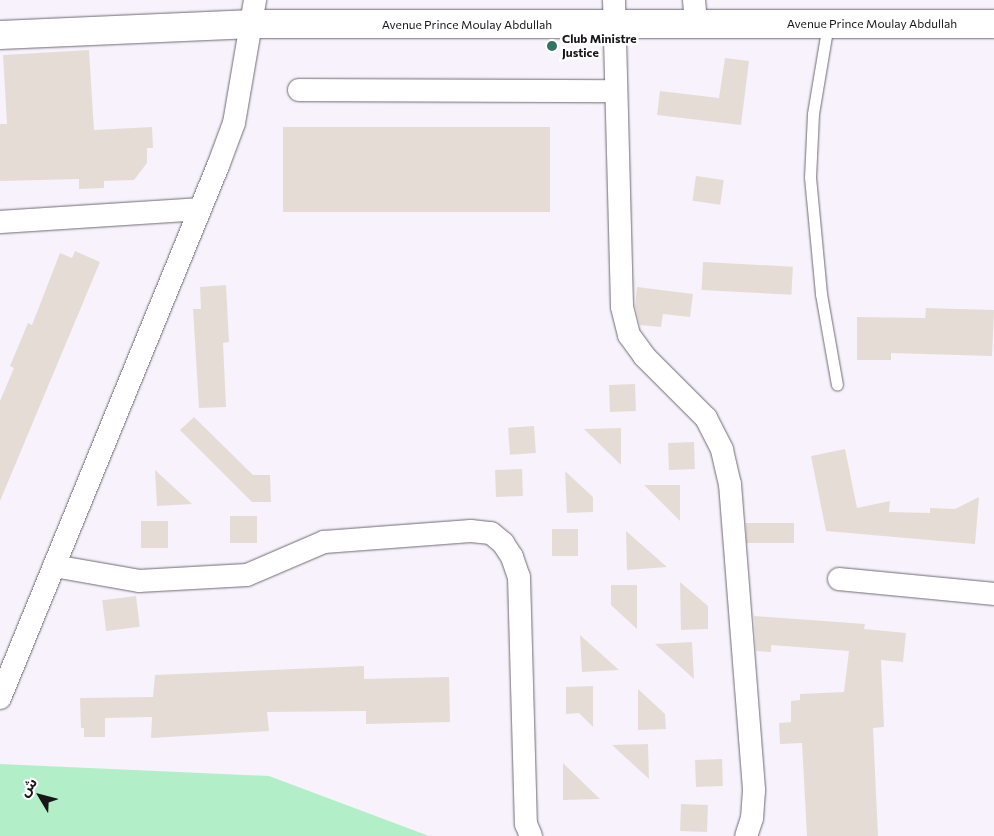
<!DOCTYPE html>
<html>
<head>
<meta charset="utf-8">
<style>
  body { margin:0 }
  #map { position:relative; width:994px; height:836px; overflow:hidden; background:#f8f2fc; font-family:Commissioner,"Noto Sans Arabic",sans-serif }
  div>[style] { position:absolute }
  .green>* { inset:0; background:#b2efc8 }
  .building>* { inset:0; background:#e5ddd5; transform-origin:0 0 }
  .roads { filter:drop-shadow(0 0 1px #6f6a72) drop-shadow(0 0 1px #6f6a72) }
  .service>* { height:11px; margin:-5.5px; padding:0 5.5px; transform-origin:5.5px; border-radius:5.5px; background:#fff }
  .minor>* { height:22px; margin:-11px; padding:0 11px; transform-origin:11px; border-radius:11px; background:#fff }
  .primary>* { height:28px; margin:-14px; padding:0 14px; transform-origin:14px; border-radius:14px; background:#fff }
  .dots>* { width:14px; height:14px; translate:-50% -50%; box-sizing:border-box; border:2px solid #fff; border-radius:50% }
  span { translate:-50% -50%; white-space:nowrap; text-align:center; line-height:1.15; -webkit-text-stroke:5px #fff; paint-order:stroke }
  .street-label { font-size:12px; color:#18161a }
  .poi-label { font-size:12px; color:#18161a; font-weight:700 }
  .left { translate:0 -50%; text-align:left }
  .north { position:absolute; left:15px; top:771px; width:50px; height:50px; -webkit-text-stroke:4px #fff; paint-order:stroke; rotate:307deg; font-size:14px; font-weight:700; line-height:20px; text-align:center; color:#18161a }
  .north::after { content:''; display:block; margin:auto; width:18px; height:22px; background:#18161a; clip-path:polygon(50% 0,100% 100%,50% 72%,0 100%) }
</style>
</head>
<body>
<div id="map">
  <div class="green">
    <i style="clip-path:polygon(0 764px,269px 776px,429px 836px,0 836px)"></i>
  </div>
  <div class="building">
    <i style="clip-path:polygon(89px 50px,94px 130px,152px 127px,153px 148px,147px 148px,147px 163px,134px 180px,104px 181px,104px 188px,79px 189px,79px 179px,0 181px,0 124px,7px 124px,3px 55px)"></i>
    <i style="clip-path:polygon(725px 58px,749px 61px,741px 125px,657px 115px,660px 91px,719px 98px)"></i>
    <i style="left:550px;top:127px;width:85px;height:267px;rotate:90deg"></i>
    <i style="left:696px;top:176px;width:28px;height:25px;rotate:8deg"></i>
    <i style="clip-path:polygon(75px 251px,100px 262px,0 501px,0 401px,14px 368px,10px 366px,28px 323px,32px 325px,60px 253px,72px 258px)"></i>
    <i style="left:703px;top:262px;width:90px;height:28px;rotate:3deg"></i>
    <i style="clip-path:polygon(226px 285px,229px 342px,223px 343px,226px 407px,199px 408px,193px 309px,201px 309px,200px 287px)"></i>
    <i style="clip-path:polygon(637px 287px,693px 294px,690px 317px,663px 314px,661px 327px,640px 325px,635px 305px)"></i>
    <i style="clip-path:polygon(926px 308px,994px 310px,992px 356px,891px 353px,891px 360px,857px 360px,857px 317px,925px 318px)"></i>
    <i style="left:635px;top:384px;width:27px;height:26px;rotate:88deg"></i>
    <i style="clip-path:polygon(194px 417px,253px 475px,270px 475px,271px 502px,252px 502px,180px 430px)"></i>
    <i style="left:534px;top:426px;width:27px;height:26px;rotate:86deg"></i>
    <i style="clip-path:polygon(621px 428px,621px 465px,584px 429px)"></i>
    <i style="left:694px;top:442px;width:27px;height:26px;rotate:88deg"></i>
    <i style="clip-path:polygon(845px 449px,857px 508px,890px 501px,889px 512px,930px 513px,930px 508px,955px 509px,979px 497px,975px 544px,826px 531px,811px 456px)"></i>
    <i style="left:522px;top:469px;width:27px;height:27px;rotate:88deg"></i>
    <i style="clip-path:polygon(155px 470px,192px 504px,157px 506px)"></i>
    <i style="clip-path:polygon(565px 471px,593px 497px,593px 512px,567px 513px)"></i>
    <i style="clip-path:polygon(644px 485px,680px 485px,680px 521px)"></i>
    <i style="left:257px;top:516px;width:27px;height:27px;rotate:90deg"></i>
    <i style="left:141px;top:521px;width:27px;height:27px"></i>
    <i style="left:746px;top:523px;width:48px;height:20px"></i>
    <i style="left:552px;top:529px;width:26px;height:27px"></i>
    <i style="clip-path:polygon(626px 531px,667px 567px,627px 570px)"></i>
    <i style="clip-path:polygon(680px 582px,708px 606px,708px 629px,681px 630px)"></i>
    <i style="clip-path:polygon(611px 585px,637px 585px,637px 629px,611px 605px)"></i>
    <i style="left:136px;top:596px;width:31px;height:34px;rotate:83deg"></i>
    <i style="clip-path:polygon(754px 616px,865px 624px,864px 629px,906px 633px,903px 662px,881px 660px,884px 727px,873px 728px,878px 836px,807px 836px,802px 743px,780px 744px,779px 723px,791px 722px,791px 701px,800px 700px,800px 694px,844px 692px,849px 651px,771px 645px,771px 652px,756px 651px)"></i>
    <i style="clip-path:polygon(580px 635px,619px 670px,582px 672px)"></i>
    <i style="clip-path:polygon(692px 642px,694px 679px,655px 644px)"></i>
    <i style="clip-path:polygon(364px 666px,364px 679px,449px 677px,450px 722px,366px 724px,366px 711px,267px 712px,269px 731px,151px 738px,152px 717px,105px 718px,105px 737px,84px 737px,84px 728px,81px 728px,80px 698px,153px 697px,155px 675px)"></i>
    <i style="clip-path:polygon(593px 686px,593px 727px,579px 713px,566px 714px,566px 687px)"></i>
    <i style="clip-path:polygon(638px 689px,665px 714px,666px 729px,638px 730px)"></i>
    <i style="clip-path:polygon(648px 744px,649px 779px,612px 745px)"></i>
    <i style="left:722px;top:759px;width:27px;height:27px;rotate:88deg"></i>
    <i style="clip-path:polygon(563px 763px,566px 766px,600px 799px,563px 800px)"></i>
    <i style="left:681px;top:804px;width:27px;height:27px;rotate:2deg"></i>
  </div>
  <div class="roads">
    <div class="service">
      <i style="left:828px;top:24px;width:91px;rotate:99.5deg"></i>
      <i style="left:813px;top:114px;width:63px;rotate:92.7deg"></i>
      <i style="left:810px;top:177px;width:118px;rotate:84.6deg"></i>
      <i style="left:821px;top:294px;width:92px;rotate:80deg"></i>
    </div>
    <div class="minor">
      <i style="left:614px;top:0;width:307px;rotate:88.5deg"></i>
      <i style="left:622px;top:307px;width:29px;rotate:76deg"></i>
      <i style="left:629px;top:335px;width:26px;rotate:54deg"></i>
      <i style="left:644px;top:356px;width:88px;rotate:45deg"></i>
      <i style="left:706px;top:418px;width:36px;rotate:63deg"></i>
      <i style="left:722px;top:450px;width:35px;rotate:77deg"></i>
      <i style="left:730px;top:484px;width:307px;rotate:85.5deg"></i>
      <i style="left:754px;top:790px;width:28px;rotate:94deg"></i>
      <i style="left:752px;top:818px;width:19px;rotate:108deg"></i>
      <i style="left:694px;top:0;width:25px;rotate:85deg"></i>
      <i style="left:299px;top:90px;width:316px;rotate:0.2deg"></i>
      <i style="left:0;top:222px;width:199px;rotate:-3.7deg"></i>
      <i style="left:54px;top:566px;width:86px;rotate:10deg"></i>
      <i style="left:139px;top:581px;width:108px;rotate:-3.2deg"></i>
      <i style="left:247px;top:575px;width:84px;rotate:-23.2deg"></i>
      <i style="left:324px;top:542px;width:147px;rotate:-4.3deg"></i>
      <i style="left:471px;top:531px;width:20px;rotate:6deg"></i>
      <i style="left:491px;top:533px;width:16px;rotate:40deg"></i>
      <i style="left:503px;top:543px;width:17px;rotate:57deg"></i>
      <i style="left:512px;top:557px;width:21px;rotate:71deg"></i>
      <i style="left:519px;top:577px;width:247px;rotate:88.4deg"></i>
      <i style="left:526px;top:824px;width:13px;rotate:67deg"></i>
      <i style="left:839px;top:579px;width:156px;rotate:5.5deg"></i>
      <i style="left:0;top:698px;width:575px;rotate:-67.72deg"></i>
      <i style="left:218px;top:166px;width:46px;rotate:-69.6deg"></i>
      <i style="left:234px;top:123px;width:125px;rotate:-80.3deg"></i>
    </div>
    <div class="primary">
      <i style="left:0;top:35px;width:253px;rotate:-2.5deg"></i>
      <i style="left:253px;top:24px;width:741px"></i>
    </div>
  </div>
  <div class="dots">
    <i style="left:552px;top:46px;background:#327463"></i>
  </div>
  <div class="street-label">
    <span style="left:872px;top:24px">Avenue Prince Moulay Abdullah</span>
    <span style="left:467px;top:25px">Avenue Prince Moulay Abdullah</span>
  </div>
  <div class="poi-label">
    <span class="left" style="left:562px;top:46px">Club Ministre<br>Justice</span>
  </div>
  <div class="north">ش</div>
</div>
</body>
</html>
